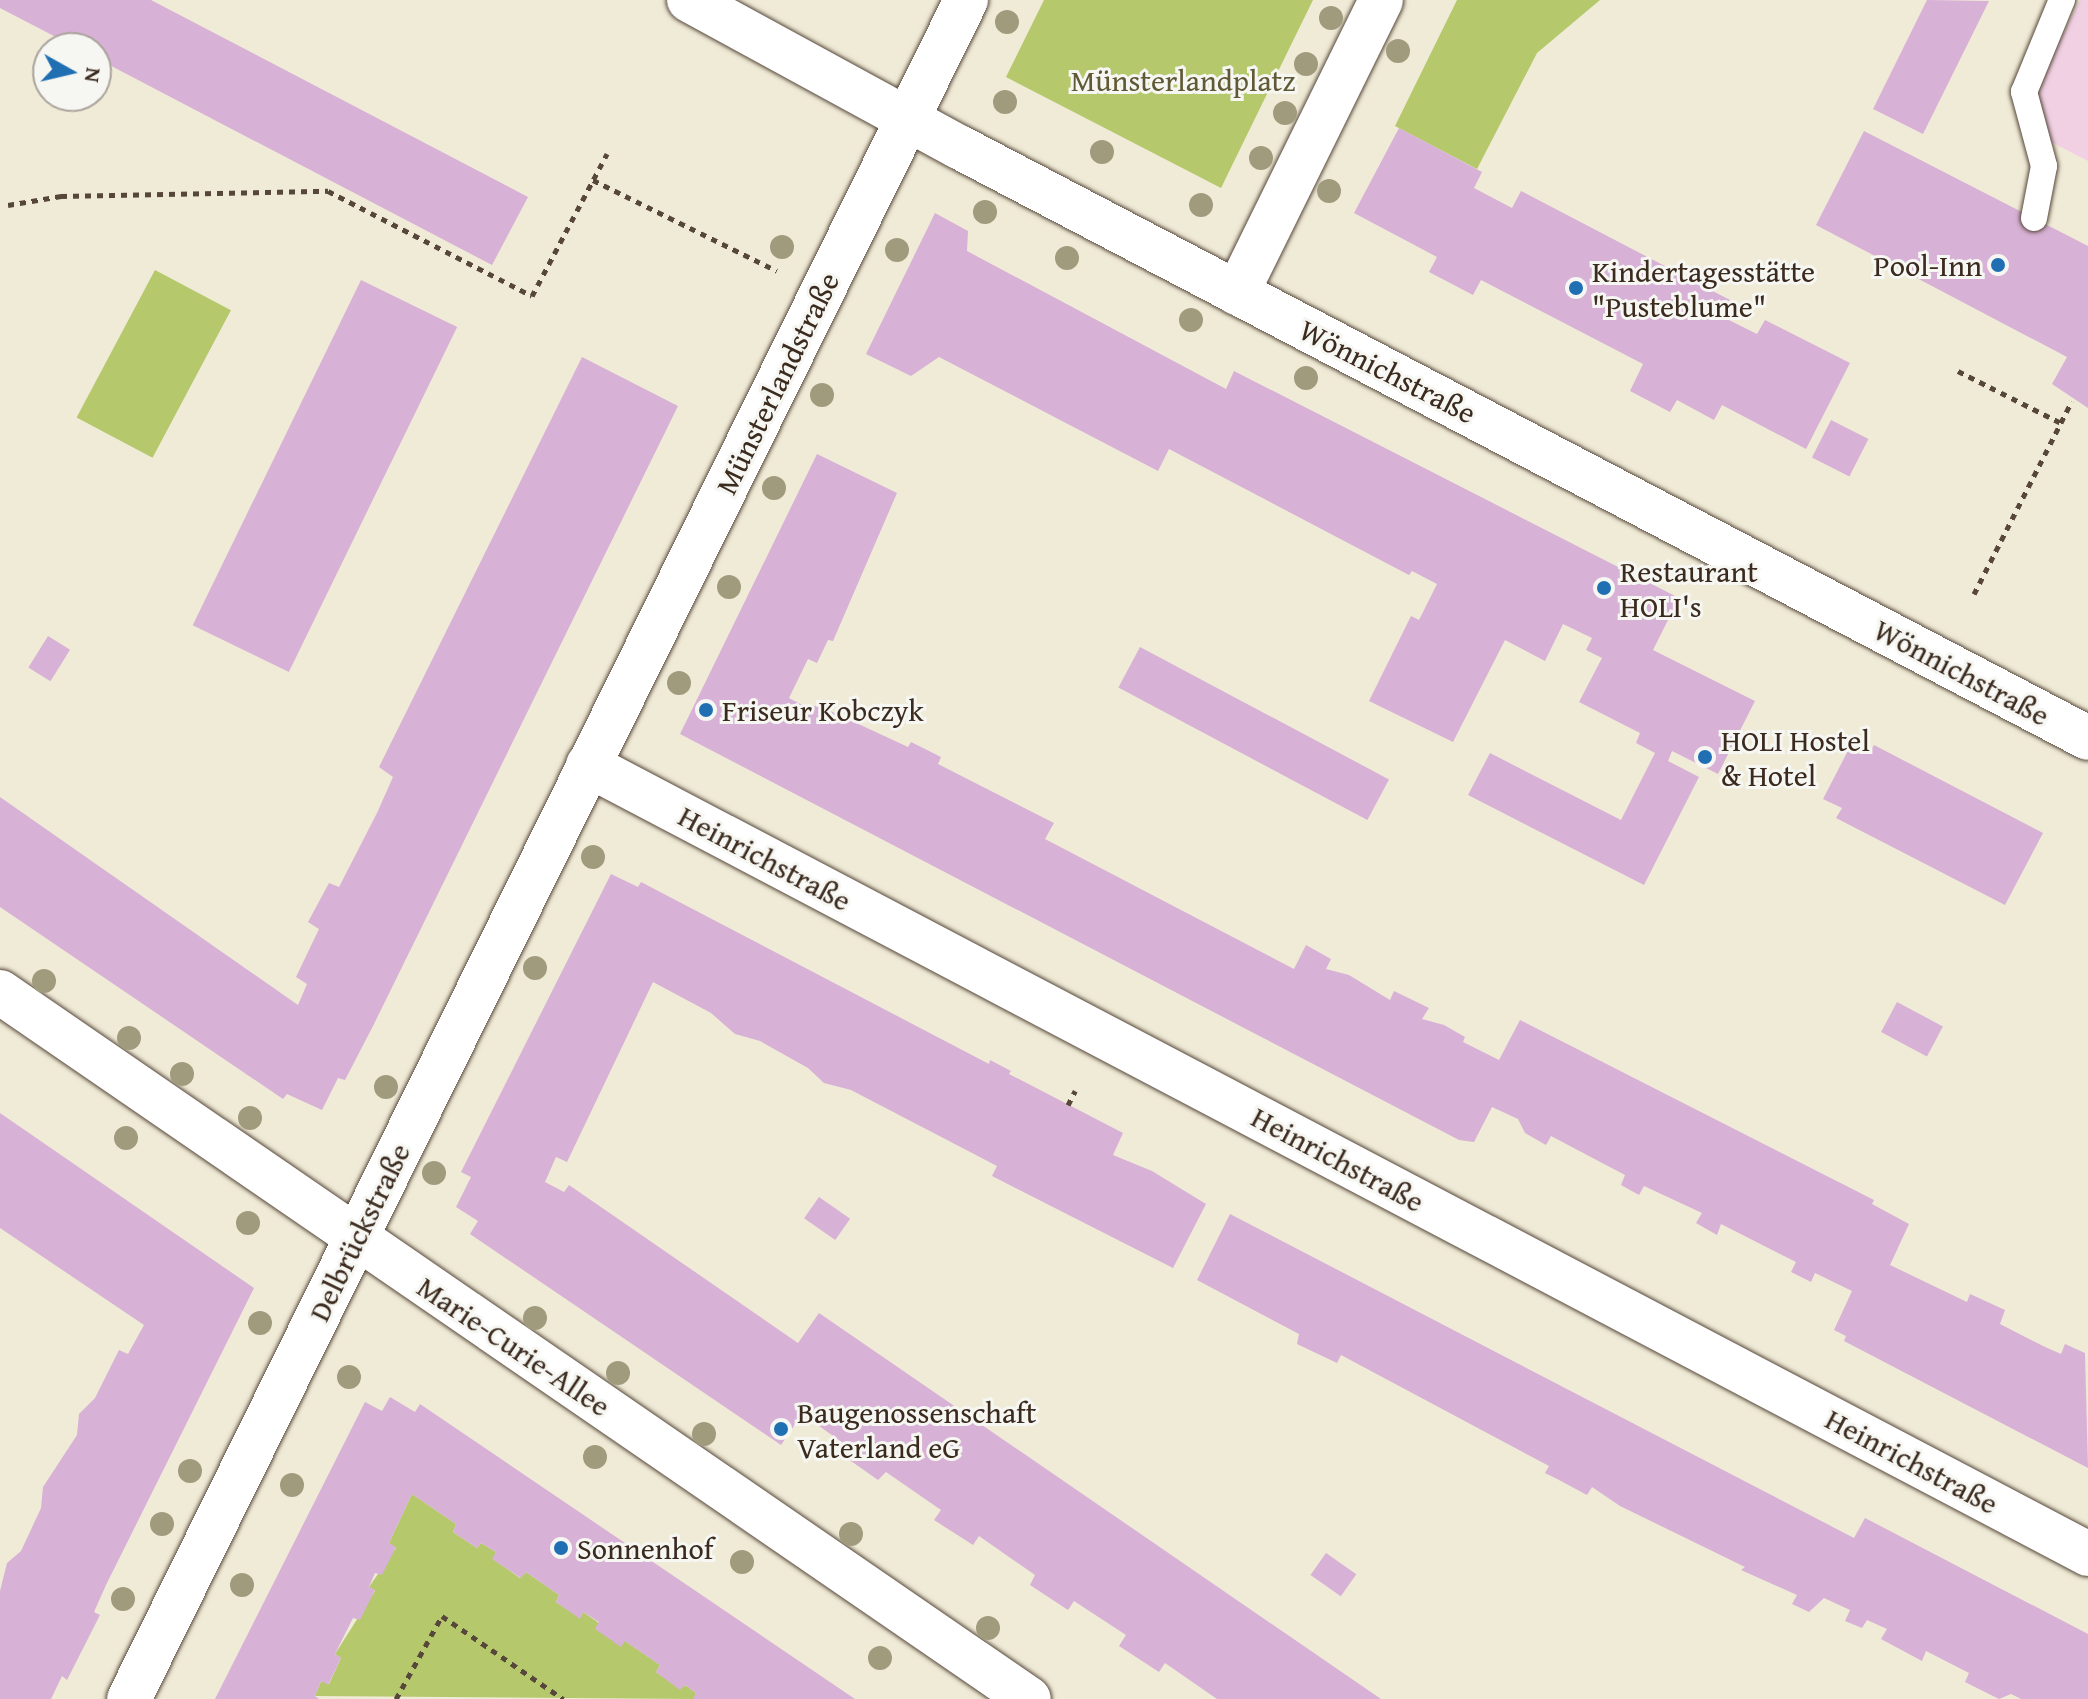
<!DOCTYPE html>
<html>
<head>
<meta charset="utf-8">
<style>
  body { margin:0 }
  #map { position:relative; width:2088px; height:1699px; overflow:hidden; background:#f0ebd7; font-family:"Gentium Book Plus",serif }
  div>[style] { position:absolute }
  .built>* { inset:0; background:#f1d0e4 }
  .green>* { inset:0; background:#b5c86c; transform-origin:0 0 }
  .building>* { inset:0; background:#d7b1d6; transform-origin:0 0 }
  .path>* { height:5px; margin-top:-2.5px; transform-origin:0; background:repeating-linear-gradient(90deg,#56473a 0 6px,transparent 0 12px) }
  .roads { filter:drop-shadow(0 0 2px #56473a) drop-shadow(0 0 2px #56473a) }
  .service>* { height:26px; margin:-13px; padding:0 13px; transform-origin:13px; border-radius:13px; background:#fff }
  .minor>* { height:44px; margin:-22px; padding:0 22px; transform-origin:22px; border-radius:22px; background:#fff }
  .trees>* { width:24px; height:24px; margin:-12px; border-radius:50%; background:#a19b7e }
  .dots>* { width:22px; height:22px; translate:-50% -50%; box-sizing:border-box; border:4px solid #f6f6f2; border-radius:50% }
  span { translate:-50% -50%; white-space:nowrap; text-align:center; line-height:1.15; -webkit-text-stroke:6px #f6f6f2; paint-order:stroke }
  .park-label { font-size:30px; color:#605935 }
  .poi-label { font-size:30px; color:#3b2a1e }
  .right { translate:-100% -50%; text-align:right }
  .left { translate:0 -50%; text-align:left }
  .street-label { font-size:30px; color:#3b2a1e }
  .north { position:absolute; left:32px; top:32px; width:80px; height:80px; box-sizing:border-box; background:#f6f6f2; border:2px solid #aba49d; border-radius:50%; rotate:98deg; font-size:22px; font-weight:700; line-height:32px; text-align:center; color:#3b2a1e }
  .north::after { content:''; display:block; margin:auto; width:28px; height:36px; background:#1f6fb2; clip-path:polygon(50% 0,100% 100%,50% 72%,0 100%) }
</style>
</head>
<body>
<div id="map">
  <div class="built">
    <i style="clip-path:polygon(2080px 0,2088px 0,2088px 161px,2018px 125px)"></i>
  </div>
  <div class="green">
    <i style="clip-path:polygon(1044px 0,1313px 0,1221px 188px,1006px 77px)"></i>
    <i style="clip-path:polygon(1457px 0,1600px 0,1537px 53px,1477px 169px,1395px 126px)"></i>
    <i style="left:155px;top:270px;width:86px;height:167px;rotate:28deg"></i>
    <i style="clip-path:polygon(412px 1494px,456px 1524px,453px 1532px,477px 1548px,481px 1543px,496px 1552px,493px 1559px,520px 1578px,526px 1572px,559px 1595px,556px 1602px,580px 1618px,583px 1612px,660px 1665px,656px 1672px,680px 1689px,685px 1685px,696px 1693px,694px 1699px,315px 1696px,321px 1681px,329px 1684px,341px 1658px,335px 1654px,375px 1591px,369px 1587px,396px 1548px,389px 1543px)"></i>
  </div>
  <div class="building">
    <i style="clip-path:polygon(0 0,151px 0,528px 197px,492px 265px,96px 58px,96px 48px,77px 48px,0 8px)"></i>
    <i style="clip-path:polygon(1927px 0,1989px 1px,1923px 134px,1873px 109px)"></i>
    <i style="clip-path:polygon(1399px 128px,1482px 172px,1474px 188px,1512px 208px,1521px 191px,1730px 300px,1721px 316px,1757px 334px,1765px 320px,1850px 363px,1806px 449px,1722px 405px,1714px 420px,1677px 400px,1670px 412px,1630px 391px,1643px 364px,1481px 280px,1473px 295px,1429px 272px,1437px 257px,1354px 213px)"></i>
    <i style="clip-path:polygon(1864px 131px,2088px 246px,2088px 408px,2052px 384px,2067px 357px,1816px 225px)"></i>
    <i style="clip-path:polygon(935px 213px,968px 231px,967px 251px,1226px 389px,1234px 371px,1679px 598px,1653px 650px,1755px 701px,1718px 774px,1672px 751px,1668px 761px,1699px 777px,1644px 885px,1468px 795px,1490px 753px,1621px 820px,1655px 753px,1636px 743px,1640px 733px,1579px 702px,1602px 658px,1586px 650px,1592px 638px,1563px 624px,1545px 661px,1505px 640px,1453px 742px,1369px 701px,1411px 616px,1419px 620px,1437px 584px,1412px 571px,1409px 575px,1169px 449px,1158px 471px,939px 357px,911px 376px,866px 354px)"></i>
    <i style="left:361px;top:280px;width:107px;height:384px;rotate:26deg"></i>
    <i style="clip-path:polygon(582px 357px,678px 406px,373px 1026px,345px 1080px,338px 1078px,322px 1110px,287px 1094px,283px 1099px,0 907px,0 797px,298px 1005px,307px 984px,296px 977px,319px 929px,308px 922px,329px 883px,339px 887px,377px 813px,393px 777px,379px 767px)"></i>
    <i style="left:1831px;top:420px;width:42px;height:42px;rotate:27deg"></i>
    <i style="clip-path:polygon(817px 454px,897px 493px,833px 641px,828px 640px,817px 663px,808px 659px,789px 698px,810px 709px,811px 705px,824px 708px,908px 747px,911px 742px,941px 757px,938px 764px,1054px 823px,1045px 839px,1294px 969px,1306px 945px,1331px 959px,1326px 969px,1349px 975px,1390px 1000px,1394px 991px,1429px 1008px,1422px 1019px,1444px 1025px,1465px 1037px,1463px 1042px,1499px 1060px,1520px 1020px,1874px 1200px,1872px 1204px,1909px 1224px,1890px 1265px,1967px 1302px,1970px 1294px,2005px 1310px,2000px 1324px,2043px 1346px,2061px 1354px,2065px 1344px,2085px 1353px,2088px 1468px,1844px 1341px,1846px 1336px,1834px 1330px,1852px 1291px,1815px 1273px,1811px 1282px,1791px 1272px,1796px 1262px,1721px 1224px,1717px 1235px,1696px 1223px,1702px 1213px,1644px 1186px,1639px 1195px,1621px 1185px,1625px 1175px,1551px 1136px,1546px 1145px,1525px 1133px,1518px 1119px,1492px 1107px,1474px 1142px,1459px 1140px,680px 734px)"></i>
    <i style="left:48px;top:636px;width:26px;height:37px;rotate:32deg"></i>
    <i style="left:1140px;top:647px;width:282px;height:46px;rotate:28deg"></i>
    <i style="clip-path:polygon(1853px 741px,1871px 750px,1874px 745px,2043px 833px,2005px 905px,1836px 818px,1842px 808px,1823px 799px)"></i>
    <i style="clip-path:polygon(611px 874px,638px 887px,641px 882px,989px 1064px,990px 1060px,1011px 1071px,1009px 1074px,1123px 1133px,1113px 1155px,1152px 1171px,1206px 1204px,1173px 1268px,992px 1176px,997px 1166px,851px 1090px,824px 1083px,808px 1068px,760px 1041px,735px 1034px,711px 1013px,653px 982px,567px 1162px,556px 1157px,545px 1182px,564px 1192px,569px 1185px,798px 1343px,819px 1313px,1381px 1699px,1217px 1699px,1165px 1663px,1159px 1672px,1119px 1646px,1126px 1635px,1074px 1601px,1068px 1610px,1030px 1585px,1035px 1575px,979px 1536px,973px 1545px,934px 1520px,941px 1510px,886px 1472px,878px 1480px,841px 1454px,846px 1445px,802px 1414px,781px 1445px,470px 1234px,478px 1221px,456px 1207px,471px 1177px,461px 1172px)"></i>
    <i style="left:1897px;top:1002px;width:52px;height:34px;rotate:28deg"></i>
    <i style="clip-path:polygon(0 1113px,254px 1288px,106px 1585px,94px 1612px,100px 1615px,67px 1680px,62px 1676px,51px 1699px,0 1699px,0 1591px,7px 1563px,21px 1551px,41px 1508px,43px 1487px,77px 1435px,79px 1414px,95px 1398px,119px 1350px,128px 1354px,144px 1325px,0 1228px)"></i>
    <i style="left:819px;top:1197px;width:38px;height:26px;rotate:35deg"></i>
    <i style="clip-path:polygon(1230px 1214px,1854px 1538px,1865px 1518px,2088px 1634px,2088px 1699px,2021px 1699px,2011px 1694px,1999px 1699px,1965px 1682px,1969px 1673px,1926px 1651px,1922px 1661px,1881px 1639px,1887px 1629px,1867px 1620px,1862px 1628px,1845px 1621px,1850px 1610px,1824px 1598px,1809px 1612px,1792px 1604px,1797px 1595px,1741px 1570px,1745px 1567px,1620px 1506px,1592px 1487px,1587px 1495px,1559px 1480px,1545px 1473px,1549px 1466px,1341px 1355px,1337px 1363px,1297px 1344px,1299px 1334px,1197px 1280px)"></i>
    <i style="clip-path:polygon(390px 1397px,415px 1412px,420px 1404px,855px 1699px,693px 1699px,696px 1693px,685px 1685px,680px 1690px,656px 1672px,660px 1665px,625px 1641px,621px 1647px,595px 1629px,599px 1622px,583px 1612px,580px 1619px,556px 1602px,559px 1595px,526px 1572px,521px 1578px,492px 1559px,496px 1552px,481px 1543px,477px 1548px,453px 1532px,456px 1524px,412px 1494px,389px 1543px,396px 1547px,382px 1575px,375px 1573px,369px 1587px,375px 1590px,360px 1620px,353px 1618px,335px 1654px,341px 1658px,328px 1685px,321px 1681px,315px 1696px,319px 1699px,215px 1699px,365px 1402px,382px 1411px)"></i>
    <i style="left:1326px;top:1553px;width:37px;height:27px;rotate:35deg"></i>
  </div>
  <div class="path">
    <i style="left:593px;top:180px;width:205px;rotate:26.3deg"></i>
    <i style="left:8px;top:205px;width:54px;rotate:-9.6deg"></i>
    <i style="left:61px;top:196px;width:267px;rotate:-1.1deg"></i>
    <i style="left:328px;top:191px;width:229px;rotate:27.2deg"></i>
    <i style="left:532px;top:296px;width:161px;rotate:-62.2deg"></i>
    <i style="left:1958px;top:371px;width:115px;rotate:26.8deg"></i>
    <i style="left:1974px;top:594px;width:216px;rotate:-63.1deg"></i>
    <i style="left:1068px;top:1105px;width:16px;rotate:-63deg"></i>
    <i style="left:396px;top:1699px;width:95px;rotate:-61deg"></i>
    <i style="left:442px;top:1616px;width:147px;rotate:34.4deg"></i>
  </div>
  <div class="roads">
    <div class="service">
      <i style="left:2034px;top:218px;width:53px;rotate:-79.1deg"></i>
      <i style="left:2044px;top:166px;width:77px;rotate:-105.1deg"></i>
      <i style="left:2024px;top:92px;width:100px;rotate:-67.6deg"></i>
    </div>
    <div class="minor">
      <i style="left:689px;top:0;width:307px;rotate:28.6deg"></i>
      <i style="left:959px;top:147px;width:1274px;rotate:27.63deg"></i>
      <i style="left:1237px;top:293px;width:326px;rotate:-63.8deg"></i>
      <i style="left:588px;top:765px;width:1695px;rotate:27.74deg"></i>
      <i style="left:0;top:992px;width:1248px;rotate:34.49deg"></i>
      <i style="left:129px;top:1699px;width:1894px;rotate:-63.77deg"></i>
    </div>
  </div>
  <div class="trees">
    <i style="left:1331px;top:18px"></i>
    <i style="left:1007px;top:22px"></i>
    <i style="left:1398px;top:51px"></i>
    <i style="left:1306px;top:64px"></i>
    <i style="left:1005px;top:102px"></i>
    <i style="left:1285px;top:113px"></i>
    <i style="left:1102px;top:152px"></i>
    <i style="left:1261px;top:158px"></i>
    <i style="left:1329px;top:191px"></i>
    <i style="left:1201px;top:205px"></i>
    <i style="left:985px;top:212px"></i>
    <i style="left:782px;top:247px"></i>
    <i style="left:897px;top:250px"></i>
    <i style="left:1067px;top:258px"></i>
    <i style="left:1191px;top:320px"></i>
    <i style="left:1306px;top:378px"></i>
    <i style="left:822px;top:395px"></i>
    <i style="left:774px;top:488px"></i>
    <i style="left:729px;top:587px"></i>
    <i style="left:679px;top:683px"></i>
    <i style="left:593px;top:857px"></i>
    <i style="left:535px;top:968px"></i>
    <i style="left:44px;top:981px"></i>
    <i style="left:129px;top:1038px"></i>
    <i style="left:182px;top:1074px"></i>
    <i style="left:386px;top:1087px"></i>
    <i style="left:250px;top:1118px"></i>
    <i style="left:126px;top:1138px"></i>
    <i style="left:434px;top:1173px"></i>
    <i style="left:248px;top:1223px"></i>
    <i style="left:535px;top:1318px"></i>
    <i style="left:260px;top:1323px"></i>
    <i style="left:618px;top:1373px"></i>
    <i style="left:349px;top:1377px"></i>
    <i style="left:704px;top:1434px"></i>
    <i style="left:595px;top:1457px"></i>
    <i style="left:190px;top:1471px"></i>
    <i style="left:292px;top:1485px"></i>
    <i style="left:162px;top:1524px"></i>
    <i style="left:851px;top:1534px"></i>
    <i style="left:742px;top:1562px"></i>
    <i style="left:242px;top:1585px"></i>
    <i style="left:123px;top:1599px"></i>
    <i style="left:988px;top:1628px"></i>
    <i style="left:880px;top:1658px"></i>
  </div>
  <div class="dots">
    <i style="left:1998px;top:265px;background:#1f6fb2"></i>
    <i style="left:1576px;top:288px;background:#1f6fb2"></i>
    <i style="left:1604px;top:588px;background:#1f6fb2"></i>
    <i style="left:706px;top:710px;background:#1f6fb2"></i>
    <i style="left:1705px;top:757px;background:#1f6fb2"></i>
    <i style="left:781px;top:1429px;background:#1f6fb2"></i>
    <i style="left:561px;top:1548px;background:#1f6fb2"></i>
  </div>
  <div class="park-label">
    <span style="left:1183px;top:80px">Münsterlandplatz</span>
  </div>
  <div class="poi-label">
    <span class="right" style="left:1982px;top:265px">Pool-Inn</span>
    <span class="left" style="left:1592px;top:288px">Kindertagesstätte<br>"Pusteblume"</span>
    <span class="left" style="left:1620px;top:588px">Restaurant<br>HOLI's</span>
    <span class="left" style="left:722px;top:710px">Friseur Kobczyk</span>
    <span class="left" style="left:1721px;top:757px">HOLI Hostel<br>&amp; Hotel</span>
    <span class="left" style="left:797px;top:1429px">Baugenossenschaft<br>Vaterland eG</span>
    <span class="left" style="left:577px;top:1548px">Sonnenhof</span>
  </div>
  <div class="street-label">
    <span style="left:1388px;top:371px;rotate:27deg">Wönnichstraße</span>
    <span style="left:777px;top:383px;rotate:-64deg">Münsterlandstraße</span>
    <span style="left:1962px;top:672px;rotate:28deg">Wönnichstraße</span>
    <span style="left:765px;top:858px;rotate:28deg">Heinrichstraße</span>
    <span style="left:1338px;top:1159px;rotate:28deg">Heinrichstraße</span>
    <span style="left:359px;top:1232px;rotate:-64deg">Delbrückstraße</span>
    <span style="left:514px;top:1346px;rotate:34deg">Marie-Curie-Allee</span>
    <span style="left:1912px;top:1461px;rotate:28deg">Heinrichstraße</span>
  </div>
  <div class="north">N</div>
</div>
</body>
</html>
